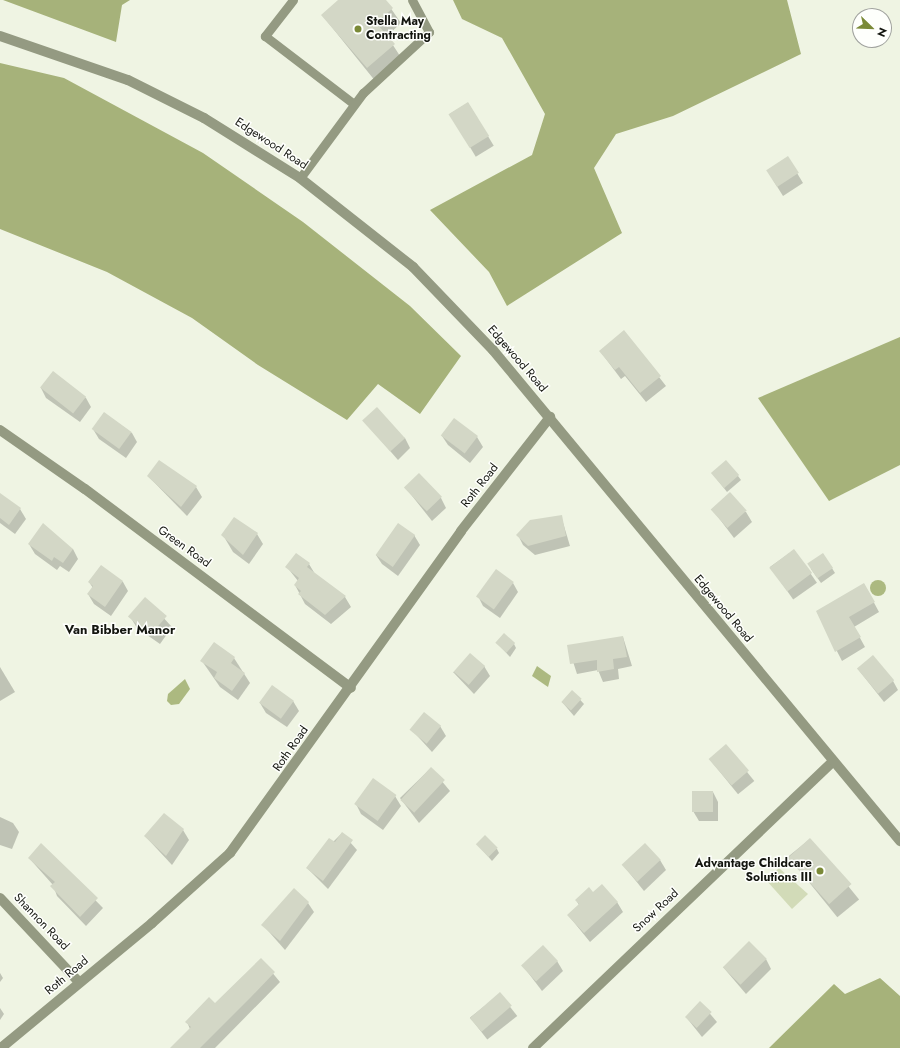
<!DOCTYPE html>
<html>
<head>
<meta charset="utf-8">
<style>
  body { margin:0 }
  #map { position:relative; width:900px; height:1048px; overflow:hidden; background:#eff4e3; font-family:Jost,sans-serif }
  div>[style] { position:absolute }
  .green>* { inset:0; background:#d2dbb8 }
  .forest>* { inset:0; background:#a6b27a }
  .water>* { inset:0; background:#acb980 }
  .round { border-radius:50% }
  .shadow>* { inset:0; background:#0003; transform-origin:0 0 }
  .building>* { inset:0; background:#d3d7c6; transform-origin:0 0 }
  .service>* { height:9px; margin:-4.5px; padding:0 4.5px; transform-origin:4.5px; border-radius:4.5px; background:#949a82 }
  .minor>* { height:10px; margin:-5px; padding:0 5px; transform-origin:5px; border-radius:5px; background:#949a82 }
  .tertiary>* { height:10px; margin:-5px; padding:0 5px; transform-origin:5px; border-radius:5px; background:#949a82 }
  .dots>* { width:11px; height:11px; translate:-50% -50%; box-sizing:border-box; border:2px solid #fefffc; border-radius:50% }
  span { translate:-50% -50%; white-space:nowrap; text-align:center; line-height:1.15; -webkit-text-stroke:3px #fefffc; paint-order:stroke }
  .poi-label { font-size:12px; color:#141610; font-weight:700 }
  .left { translate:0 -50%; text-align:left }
  .right { translate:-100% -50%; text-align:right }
  .street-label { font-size:12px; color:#141610 }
  .neighbourhood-label { font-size:13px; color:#141610; font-weight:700 }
  .north { position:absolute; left:852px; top:8px; width:40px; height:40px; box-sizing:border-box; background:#fefffc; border:1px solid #a0a29e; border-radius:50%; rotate:113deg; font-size:11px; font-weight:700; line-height:16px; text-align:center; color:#141610 }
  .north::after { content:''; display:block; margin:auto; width:14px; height:18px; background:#7a8937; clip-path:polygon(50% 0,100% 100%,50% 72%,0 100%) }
</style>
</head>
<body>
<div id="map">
  <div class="green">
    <i style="clip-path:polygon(779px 868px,808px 894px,792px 909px,766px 880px)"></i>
  </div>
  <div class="forest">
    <i style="clip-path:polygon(3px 0,130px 0,122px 5px,116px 42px)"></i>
    <i style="clip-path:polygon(453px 0,787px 0,801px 54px,673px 116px,616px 134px,594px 168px,622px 233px,507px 306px,489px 272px,430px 210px,532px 155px,545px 114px,502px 38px,462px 19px)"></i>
    <i style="clip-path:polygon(0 63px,64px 78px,203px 153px,303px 222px,410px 306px,461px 356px,420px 414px,378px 384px,347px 420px,258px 365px,192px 318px,107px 272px,0 229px)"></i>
    <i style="clip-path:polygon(900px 337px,900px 465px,829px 501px,758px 398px)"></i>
    <i style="clip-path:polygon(880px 978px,900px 996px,900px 1048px,769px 1048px,834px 984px,845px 994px)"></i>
  </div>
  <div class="water">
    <i class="round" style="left:870px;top:580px;width:16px;height:16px"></i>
    <i style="clip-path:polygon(537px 666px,551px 676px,548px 687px,532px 676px)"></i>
    <i style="clip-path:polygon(185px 679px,190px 689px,179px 704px,171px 705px,167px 701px,168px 694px)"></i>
  </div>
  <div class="shadow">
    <i style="clip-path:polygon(340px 0,385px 0,401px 23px,387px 36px,402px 59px,376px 82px,322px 15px)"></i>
    <i style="left:468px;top:103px;width:50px;height:21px;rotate:59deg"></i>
    <i style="clip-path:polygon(788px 158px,803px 183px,783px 196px,773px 180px)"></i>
    <i style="clip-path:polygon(624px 332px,666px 386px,646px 402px,625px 376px,621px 379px,600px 351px)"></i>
    <i style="clip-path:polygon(53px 372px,86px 398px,91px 407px,80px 422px,46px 398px,41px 388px)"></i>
    <i style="clip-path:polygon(104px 413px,132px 433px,137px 442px,126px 458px,99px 439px,93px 429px)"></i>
    <i style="clip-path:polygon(364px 421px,405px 438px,410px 448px,398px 460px)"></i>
    <i style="clip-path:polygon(442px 436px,477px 437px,483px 447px,470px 463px,448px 445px)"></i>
    <i style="clip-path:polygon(712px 473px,738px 476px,741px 480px,727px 492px)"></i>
    <i style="clip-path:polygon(148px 476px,196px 487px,202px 497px,187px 516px)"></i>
    <i style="clip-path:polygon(405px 487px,441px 498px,446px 508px,432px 521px)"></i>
    <i style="clip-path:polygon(0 494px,20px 509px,26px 519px,15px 534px,0 523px)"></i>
    <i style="clip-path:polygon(712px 509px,746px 512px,752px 522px,734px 538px)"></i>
    <i style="clip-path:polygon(561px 516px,570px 546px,535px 555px,523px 545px,518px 535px)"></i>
    <i style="clip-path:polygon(257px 534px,263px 544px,249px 564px,233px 552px,223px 535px)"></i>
    <i style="clip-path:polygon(414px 535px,420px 545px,398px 576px,382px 564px,376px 555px)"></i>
    <i style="clip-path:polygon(29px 544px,73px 549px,78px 559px,69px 572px,60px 566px,57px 570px,35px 554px)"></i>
    <i style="left:794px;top:550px;width:40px;height:29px;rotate:55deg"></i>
    <i style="clip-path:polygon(823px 554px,835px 573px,821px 583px,811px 569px)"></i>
    <i style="clip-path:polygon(309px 564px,315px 574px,345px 597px,351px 607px,331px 624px,305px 604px,295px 585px,298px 581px,287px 567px)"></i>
    <i style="clip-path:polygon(101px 566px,123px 582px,128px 591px,111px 616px,94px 604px,88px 594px,93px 588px,89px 582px)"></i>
    <i style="clip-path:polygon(513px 583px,518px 592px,500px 618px,483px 606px,478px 596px)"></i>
    <i style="clip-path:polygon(864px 584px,879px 612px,854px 627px,865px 647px,842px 661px,817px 612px)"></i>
    <i style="clip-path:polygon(145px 598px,172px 627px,160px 644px,137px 628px,131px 618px)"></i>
    <i style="clip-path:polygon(623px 637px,632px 666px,618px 669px,619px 679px,603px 682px,598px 670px,577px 674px,568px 646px)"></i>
    <i style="clip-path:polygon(497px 643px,514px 644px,516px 648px,510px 657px)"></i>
    <i style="clip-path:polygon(214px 644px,234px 658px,250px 683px,238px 700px,220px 687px,202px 661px)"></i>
    <i style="clip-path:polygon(484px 666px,490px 676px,474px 694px,453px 672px)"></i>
    <i style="clip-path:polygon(0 667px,15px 692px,0 701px)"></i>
    <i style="clip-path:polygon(858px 669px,893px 681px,898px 690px,884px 702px)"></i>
    <i style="clip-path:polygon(572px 691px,584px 704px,574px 716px,562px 702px)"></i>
    <i style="clip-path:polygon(293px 701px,299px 711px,287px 727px,266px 713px,260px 703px)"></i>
    <i style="clip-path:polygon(440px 726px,446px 736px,432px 752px,411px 729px)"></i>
    <i style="left:726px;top:746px;width:45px;height:21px;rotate:51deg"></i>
    <i style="clip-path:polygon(431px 768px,450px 791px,419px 823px,400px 798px)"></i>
    <i style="clip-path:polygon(713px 792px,718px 802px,718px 821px,699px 821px,693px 811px)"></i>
    <i style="clip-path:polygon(395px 796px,401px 806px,383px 830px,361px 814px,356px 804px)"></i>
    <i style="clip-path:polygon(0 817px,13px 823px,19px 832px,12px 849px,0 845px)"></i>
    <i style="clip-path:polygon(183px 830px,189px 840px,172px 865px,145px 836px)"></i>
    <i style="clip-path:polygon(342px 833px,357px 850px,328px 889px,307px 868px)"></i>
    <i style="left:810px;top:839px;width:78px;height:28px;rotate:51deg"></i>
    <i style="clip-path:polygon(477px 844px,497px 849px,499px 853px,492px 861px)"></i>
    <i style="clip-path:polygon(41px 845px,103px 908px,86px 926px,57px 896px,53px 885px,29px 858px)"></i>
    <i style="clip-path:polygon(660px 860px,666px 870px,644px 891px,623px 865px)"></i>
    <i style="clip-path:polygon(593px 893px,617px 902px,623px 912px,590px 942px,568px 915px,579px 905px,576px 900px)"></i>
    <i style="clip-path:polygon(308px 903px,314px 912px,285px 950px,263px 925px)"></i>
    <i style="clip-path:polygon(261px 959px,280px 982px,215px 1048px,175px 1048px,190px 1029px,187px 1022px,215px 1004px)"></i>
    <i style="clip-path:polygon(766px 959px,771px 969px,746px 994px,723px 967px)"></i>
    <i style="clip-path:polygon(557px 961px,563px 971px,542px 991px,523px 966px)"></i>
    <i style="clip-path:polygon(0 973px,3px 978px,0 982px)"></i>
    <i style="left:500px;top:994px;width:28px;height:38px;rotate:52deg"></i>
    <i style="clip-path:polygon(700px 1002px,717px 1022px,702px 1037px,686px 1017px)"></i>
    <i style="clip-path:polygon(0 1008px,4px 1014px,0 1020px)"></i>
  </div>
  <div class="building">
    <i style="clip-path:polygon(338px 0,386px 0,393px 8px,376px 23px,395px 44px,367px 68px,321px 15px)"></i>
    <i style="left:468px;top:102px;width:40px;height:23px;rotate:58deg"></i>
    <i style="left:788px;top:156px;width:20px;height:26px;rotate:57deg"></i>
    <i style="clip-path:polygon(624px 330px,661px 376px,640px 393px,619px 367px,615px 370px,599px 351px)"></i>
    <i style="left:53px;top:371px;width:42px;height:21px;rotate:38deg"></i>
    <i style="left:377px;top:407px;width:42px;height:20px;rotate:48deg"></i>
    <i style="left:104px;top:412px;width:34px;height:21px;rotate:36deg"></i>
    <i style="left:454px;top:418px;width:30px;height:22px;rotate:37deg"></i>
    <i style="clip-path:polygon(159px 460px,197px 486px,181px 507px,147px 476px)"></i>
    <i style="left:726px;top:460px;width:20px;height:20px;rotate:49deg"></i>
    <i style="left:419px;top:473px;width:33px;height:21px;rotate:46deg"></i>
    <i style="left:730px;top:492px;width:25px;height:26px;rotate:48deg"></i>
    <i style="clip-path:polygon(0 493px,21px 508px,9px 525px,0 518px)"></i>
    <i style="clip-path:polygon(562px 515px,566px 536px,528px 546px,516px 535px,530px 520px)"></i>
    <i style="clip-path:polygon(234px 517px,258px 533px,243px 555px,221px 535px)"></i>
    <i style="clip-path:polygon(43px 523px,73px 549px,63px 563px,54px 557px,52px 561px,28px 544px)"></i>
    <i style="left:398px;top:523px;width:21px;height:39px;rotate:35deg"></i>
    <i style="left:794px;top:549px;width:30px;height:31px;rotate:53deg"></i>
    <i style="clip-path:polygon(296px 553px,310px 563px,307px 567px,346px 596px,325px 615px,298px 594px,301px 591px,294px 585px,299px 578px,285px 567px)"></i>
    <i style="left:823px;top:553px;width:18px;height:19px;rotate:56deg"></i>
    <i style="clip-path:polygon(101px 565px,123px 581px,105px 607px,87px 594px,93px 586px,88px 582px)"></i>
    <i style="left:496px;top:569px;width:22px;height:34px;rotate:36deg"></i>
    <i style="clip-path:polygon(864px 583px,875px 602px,849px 617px,861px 637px,835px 652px,816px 611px)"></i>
    <i style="left:145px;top:597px;width:29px;height:26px;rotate:41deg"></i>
    <i style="left:504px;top:633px;width:15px;height:13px;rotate:42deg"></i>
    <i style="clip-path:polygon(623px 636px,627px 657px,613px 659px,614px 669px,597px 672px,597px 660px,570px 664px,567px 645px)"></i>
    <i style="clip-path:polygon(214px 642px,235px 657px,231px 663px,245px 673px,232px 691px,214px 678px,217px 672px,200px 661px)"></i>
    <i style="left:470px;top:653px;width:20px;height:25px;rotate:41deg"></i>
    <i style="left:873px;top:655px;width:33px;height:21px;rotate:50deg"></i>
    <i style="left:272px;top:685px;width:27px;height:22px;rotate:36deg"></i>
    <i style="left:572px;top:690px;width:13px;height:16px;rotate:42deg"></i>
    <i style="left:424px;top:712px;width:22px;height:23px;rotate:39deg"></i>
    <i style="left:726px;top:744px;width:35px;height:23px;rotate:49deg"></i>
    <i style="left:431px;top:767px;width:19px;height:45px;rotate:43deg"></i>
    <i style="left:373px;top:778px;width:29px;height:32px;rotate:36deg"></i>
    <i style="left:692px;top:791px;width:21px;height:21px"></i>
    <i style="clip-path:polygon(164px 813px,184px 829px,166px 856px,144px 836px)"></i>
    <i style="clip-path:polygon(342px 832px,353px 840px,323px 881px,306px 868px,329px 838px,335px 842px)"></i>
    <i style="left:485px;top:835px;width:18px;height:13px;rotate:45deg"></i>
    <i style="left:810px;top:838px;width:62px;height:30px;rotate:48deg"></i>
    <i style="clip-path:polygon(41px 843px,98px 898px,80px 917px,50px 886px,55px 882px,28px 858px)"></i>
    <i style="left:645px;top:843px;width:23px;height:32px;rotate:47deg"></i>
    <i style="clip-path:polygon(602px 884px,618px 902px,584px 933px,567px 915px,579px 904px,575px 900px,589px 887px,593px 892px)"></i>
    <i style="clip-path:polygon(294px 888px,309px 902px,280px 941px,261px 925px)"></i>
    <i style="left:749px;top:941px;width:25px;height:37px;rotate:45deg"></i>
    <i style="left:543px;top:945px;width:22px;height:30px;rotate:47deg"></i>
    <i style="clip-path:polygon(261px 958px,275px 972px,251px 997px,200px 1048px,170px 1048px,191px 1027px,185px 1022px,209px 997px,215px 1003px)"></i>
    <i style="left:500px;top:992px;width:18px;height:40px;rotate:49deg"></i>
    <i style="left:700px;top:1001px;width:16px;height:22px;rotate:43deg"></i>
  </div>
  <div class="service">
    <i style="left:293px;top:0;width:46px;rotate:127.9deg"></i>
    <i style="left:265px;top:36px;width:112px;rotate:37.4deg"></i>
    <i style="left:300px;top:178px;width:106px;rotate:-53.5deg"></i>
    <i style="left:363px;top:93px;width:90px;rotate:-42.7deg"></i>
    <i style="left:429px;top:32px;width:36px;rotate:-118deg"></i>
  </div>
  <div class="minor">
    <i style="left:0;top:430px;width:103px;rotate:34.8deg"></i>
    <i style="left:85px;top:489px;width:332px;rotate:36.8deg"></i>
    <i style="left:0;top:898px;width:115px;rotate:46.8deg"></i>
    <i style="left:1px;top:1048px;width:196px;rotate:-39.6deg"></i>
    <i style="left:152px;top:923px;width:105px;rotate:-41.9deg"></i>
    <i style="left:230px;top:853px;width:396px;rotate:-54.3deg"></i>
    <i style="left:461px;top:531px;width:145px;rotate:-52deg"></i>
    <i style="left:533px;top:1048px;width:415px;rotate:-43.7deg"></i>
  </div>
  <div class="tertiary">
    <i style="left:0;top:36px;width:135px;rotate:19deg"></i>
    <i style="left:128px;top:80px;width:85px;rotate:26.6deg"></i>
    <i style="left:204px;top:118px;width:113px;rotate:32deg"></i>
    <i style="left:300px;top:178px;width:144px;rotate:38.2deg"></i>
    <i style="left:413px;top:267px;width:115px;rotate:46.1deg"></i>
    <i style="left:493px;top:350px;width:638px;rotate:50.34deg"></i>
  </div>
  <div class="dots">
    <i style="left:358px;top:29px;background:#7a8937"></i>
    <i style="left:820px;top:871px;background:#7a8937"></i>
  </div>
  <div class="poi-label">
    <span class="left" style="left:366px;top:29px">Stella May<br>Contracting</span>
    <span class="right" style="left:812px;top:871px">Advantage Childcare<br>Solutions III</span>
  </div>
  <div class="street-label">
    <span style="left:271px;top:144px;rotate:33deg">Edgewood Road</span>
    <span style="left:517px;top:359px;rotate:49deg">Edgewood Road</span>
    <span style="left:480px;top:486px;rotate:-52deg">Roth Road</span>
    <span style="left:184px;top:547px;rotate:36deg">Green Road</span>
    <span style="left:723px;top:609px;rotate:50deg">Edgewood Road</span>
    <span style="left:291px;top:749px;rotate:-55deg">Roth Road</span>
    <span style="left:656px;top:911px;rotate:-43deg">Snow Road</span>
    <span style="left:41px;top:922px;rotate:46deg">Shannon Road</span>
    <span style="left:67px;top:976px;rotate:-40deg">Roth Road</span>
  </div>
  <div class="neighbourhood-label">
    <span style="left:120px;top:630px">Van Bibber Manor</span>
  </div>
  <div class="north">N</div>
</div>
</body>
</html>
